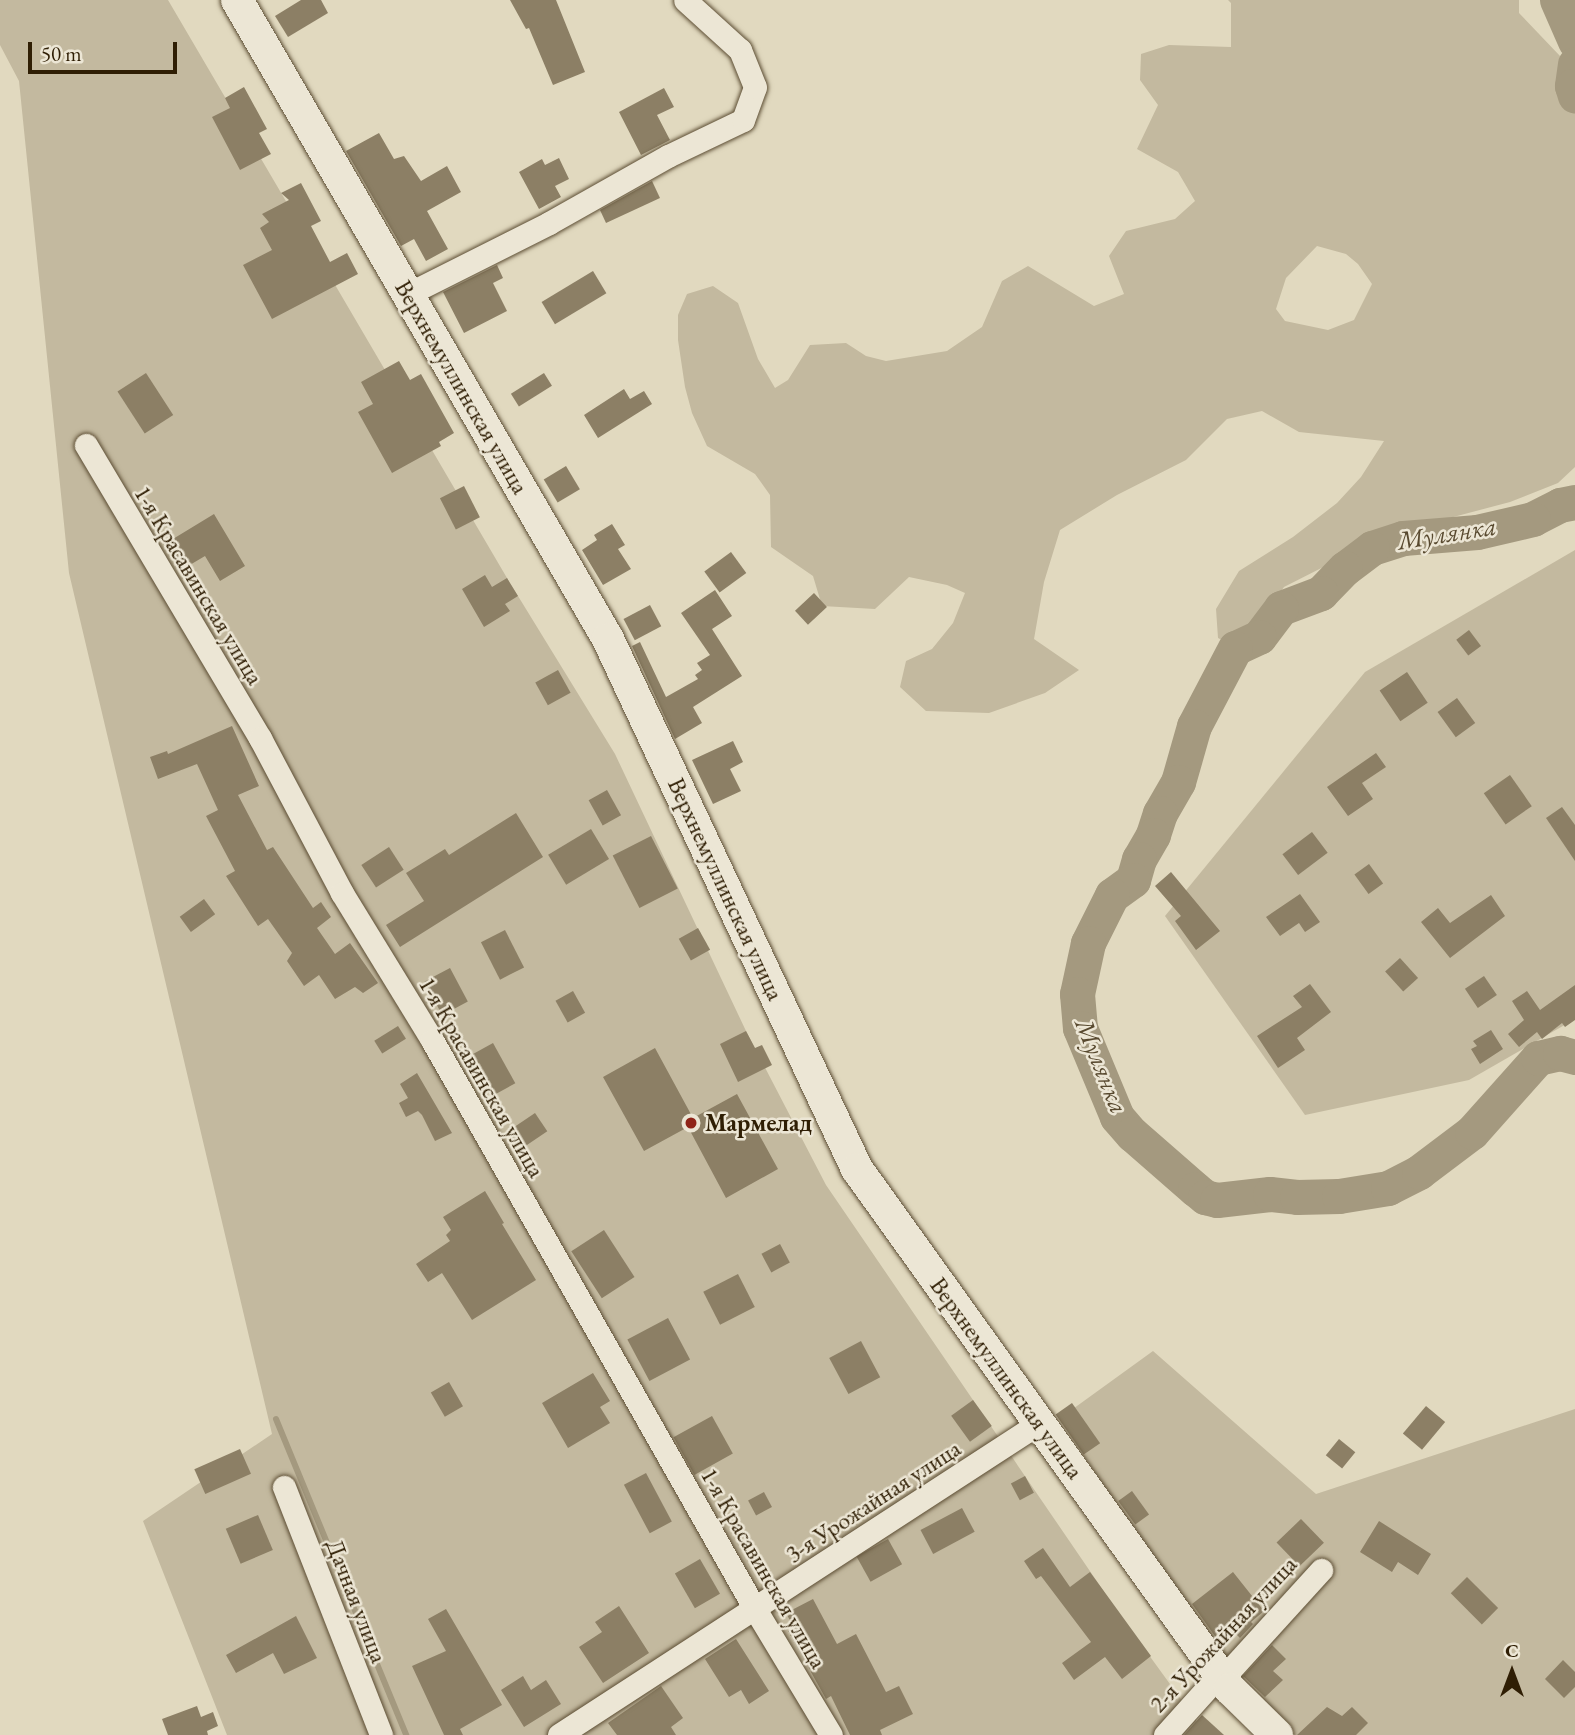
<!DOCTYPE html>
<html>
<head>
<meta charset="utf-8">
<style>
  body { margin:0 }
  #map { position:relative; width:1575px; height:1735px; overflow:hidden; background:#e1d9bf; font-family:"EB Garamond",serif }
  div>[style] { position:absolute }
  .green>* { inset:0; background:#c3b99f }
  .stream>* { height:6px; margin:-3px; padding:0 3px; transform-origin:3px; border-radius:3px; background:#a4997f }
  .river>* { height:35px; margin:-17.5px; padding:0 17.5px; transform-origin:17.5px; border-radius:17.5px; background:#a4997f }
  .building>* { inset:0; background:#8c7f65; transform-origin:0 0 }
  .roads { filter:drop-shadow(0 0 2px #5c4d33) drop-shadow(0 0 2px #5c4d33) }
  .street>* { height:23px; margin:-11.5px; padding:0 11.5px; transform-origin:11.5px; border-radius:11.5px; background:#ece6d5 }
  .secondary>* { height:32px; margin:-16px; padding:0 16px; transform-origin:16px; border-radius:16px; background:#ece6d5 }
  .dots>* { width:19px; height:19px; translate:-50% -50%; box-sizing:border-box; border:4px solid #ece6d5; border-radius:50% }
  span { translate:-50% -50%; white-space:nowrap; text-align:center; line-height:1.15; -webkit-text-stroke:5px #ece6d5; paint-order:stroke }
  .street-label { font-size:24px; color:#2f1e04 }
  .poi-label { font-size:24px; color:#2f1e04; font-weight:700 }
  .left { translate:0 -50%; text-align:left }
  .water-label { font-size:26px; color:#58492f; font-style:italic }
  .north { position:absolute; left:1477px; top:1637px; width:70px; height:70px; -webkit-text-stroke:5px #ece6d5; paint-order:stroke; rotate:0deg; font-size:19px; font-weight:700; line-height:28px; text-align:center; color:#2f1e04 }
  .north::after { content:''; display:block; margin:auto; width:24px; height:32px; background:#2f1e04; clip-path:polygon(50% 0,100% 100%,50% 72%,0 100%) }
  .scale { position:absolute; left:28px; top:42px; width:149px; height:32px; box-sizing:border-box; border:4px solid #2f1e04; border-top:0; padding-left:9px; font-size:21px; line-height:24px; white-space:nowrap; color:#2f1e04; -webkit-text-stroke:5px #ece6d5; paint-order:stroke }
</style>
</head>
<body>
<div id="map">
  <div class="green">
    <i style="clip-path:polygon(0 0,168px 0,507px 578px,615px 754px,746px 1031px,826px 1185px,1122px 1618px,1207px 1735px,227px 1735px,143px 1521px,272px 1434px,69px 573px,19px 81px,0 45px)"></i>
    <i style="clip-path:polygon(evenodd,1228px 0,1519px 0,1519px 13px,1560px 56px,1560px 75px,1575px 113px,1575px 467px,1558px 483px,1510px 502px,1423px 525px,1392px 529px,1368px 539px,1347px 555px,1284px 587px,1252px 632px,1241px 640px,1228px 643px,1218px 638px,1216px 609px,1239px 571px,1293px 537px,1337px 503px,1361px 477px,1384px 441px,1299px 432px,1262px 411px,1227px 419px,1186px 460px,1117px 495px,1060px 530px,1044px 582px,1034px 639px,1079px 670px,1045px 693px,989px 713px,926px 711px,900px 687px,906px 661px,932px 649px,953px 623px,965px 593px,947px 585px,909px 577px,875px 609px,822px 606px,813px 576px,771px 547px,770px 495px,755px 474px,707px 446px,692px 413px,685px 387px,678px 340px,678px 315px,687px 294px,713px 286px,738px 303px,758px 359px,775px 388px,788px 380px,810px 345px,846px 343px,866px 356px,886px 361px,947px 351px,982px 327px,1002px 281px,1028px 266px,1094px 306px,1124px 294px,1109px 256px,1126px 231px,1175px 219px,1195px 201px,1178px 172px,1137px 149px,1158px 105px,1140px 80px,1141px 54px,1169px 45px,1231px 47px,1231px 3px,1228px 0,1317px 246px,1346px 254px,1358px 264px,1372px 284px,1354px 320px,1328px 330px,1285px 321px,1276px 309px,1286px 278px,1317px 246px)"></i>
    <i style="clip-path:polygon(1575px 550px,1575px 1019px,1469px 1080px,1305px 1115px,1165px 916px,1365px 672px)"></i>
    <i style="clip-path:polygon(1153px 1351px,1316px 1494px,1575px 1409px,1575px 1735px,1295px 1735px,1228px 1672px,1059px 1419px)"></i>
  </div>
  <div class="stream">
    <i style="left:276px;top:1419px;width:342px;rotate:67.6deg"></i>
  </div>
  <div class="river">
    <i style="left:1557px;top:0;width:45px;rotate:66.3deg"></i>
    <i style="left:1575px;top:64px;width:22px;rotate:98deg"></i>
    <i style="left:1572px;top:86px;width:10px;rotate:73deg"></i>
    <i style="left:1575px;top:502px;width:15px;rotate:169deg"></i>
    <i style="left:1560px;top:505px;width:30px;rotate:153deg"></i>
    <i style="left:1533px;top:519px;width:57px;rotate:166.9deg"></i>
    <i style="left:1477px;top:532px;width:74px;rotate:175.4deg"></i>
    <i style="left:1403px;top:538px;width:33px;rotate:162deg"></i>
    <i style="left:1372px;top:548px;width:34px;rotate:143deg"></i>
    <i style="left:1345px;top:568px;width:35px;rotate:134deg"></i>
    <i style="left:1321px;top:593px;width:43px;rotate:159.4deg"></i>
    <i style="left:1281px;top:608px;width:36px;rotate:127deg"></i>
    <i style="left:1259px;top:637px;width:26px;rotate:155deg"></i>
    <i style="left:1235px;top:648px;width:88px;rotate:117.7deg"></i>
    <i style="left:1194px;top:726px;width:58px;rotate:105.9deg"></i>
    <i style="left:1178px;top:782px;width:36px;rotate:120deg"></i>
    <i style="left:1160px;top:813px;width:23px;rotate:108deg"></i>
    <i style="left:1153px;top:835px;width:28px;rotate:120deg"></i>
    <i style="left:1139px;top:859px;width:22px;rotate:106deg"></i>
    <i style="left:1133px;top:880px;width:26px;rotate:144deg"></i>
    <i style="left:1112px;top:895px;width:54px;rotate:116.6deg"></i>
    <i style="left:1088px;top:943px;width:52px;rotate:102.2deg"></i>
    <i style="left:1077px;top:994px;width:34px;rotate:85deg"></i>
    <i style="left:1080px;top:1028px;width:96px;rotate:67.4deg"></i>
    <i style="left:1117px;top:1117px;width:23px;rotate:49deg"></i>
    <i style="left:1132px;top:1134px;width:84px;rotate:41.1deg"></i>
    <i style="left:1195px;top:1189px;width:13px;rotate:39deg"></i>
    <i style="left:1205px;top:1197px;width:12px;rotate:14deg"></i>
    <i style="left:1217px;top:1200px;width:53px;rotate:-6.5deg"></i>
    <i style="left:1270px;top:1194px;width:27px;rotate:6deg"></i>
    <i style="left:1297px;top:1197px;width:42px;rotate:-1.4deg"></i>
    <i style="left:1339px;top:1196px;width:50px;rotate:-9.3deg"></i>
    <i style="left:1388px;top:1188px;width:35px;rotate:-27deg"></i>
    <i style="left:1419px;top:1172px;width:66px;rotate:-37deg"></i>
    <i style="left:1472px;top:1132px;width:99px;rotate:-48.3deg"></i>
    <i style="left:1538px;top:1058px;width:23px;rotate:-13deg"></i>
    <i style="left:1560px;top:1053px;width:16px;rotate:15deg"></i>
  </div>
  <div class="building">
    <i style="clip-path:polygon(301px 0,321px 0,328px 13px,288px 37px,275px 16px)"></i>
    <i style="clip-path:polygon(510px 0,556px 0,585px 72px,553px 85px,529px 28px,526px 29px)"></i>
    <i style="clip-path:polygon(244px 87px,267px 129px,259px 133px,271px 154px,240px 170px,212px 117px,230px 108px,225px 98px)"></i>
    <i style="clip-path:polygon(664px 88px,674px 107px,657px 115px,670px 140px,641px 155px,619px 112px)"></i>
    <i style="clip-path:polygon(379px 133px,394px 159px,404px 156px,421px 181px,447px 166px,461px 192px,427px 211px,448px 249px,426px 261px,414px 239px,401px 246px,346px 151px)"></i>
    <i style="clip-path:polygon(559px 158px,569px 179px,555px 186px,561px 197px,539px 209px,519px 172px,542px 159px,545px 165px)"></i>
    <i style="clip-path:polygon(652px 181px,660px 198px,606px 223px,600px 210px)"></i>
    <i style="clip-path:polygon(301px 183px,321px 221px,311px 226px,330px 262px,347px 253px,358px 274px,272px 319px,243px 265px,272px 250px,260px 228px,269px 222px,262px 214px,289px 200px,281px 193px)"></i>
    <i style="clip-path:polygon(497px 265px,503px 278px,493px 283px,507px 311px,464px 333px,443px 292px)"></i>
    <i style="left:593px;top:271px;width:26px;height:60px;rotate:59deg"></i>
    <i style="clip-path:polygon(399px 361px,410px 380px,421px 374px,454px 433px,439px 442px,441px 446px,392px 473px,358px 412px,373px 404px,361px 382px)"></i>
    <i style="left:146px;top:373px;width:50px;height:34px;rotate:57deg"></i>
    <i style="left:544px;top:373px;width:15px;height:39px;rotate:58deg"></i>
    <i style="clip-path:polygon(624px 389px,630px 399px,644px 391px,652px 404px,598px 438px,584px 415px)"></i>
    <i style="left:566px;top:466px;width:27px;height:26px;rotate:59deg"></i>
    <i style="left:464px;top:486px;width:35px;height:27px;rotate:63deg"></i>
    <i style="clip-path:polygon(214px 514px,245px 566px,220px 581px,205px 556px,183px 569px,168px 542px)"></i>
    <i style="clip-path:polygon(612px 524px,625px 545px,618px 549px,631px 569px,603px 585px,582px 550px,597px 540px,594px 535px)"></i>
    <i style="left:731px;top:552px;width:26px;height:33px;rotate:54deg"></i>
    <i style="clip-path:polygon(485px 575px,492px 587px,507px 578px,518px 596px,505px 604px,510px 611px,484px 627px,462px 589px)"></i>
    <i style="clip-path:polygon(715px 590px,732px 616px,712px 629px,742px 676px,693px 707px,702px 723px,675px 739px,632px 646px,640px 642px,666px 697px,698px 679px,695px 675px,702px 670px,697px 663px,710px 655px,681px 613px)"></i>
    <i style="left:814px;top:593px;width:19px;height:26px;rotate:47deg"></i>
    <i style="left:650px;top:605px;width:24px;height:30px;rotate:62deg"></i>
    <i style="left:1469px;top:630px;width:20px;height:16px;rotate:53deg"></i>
    <i style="left:558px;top:670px;width:26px;height:26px;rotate:61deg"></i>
    <i style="left:1407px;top:672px;width:37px;height:33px;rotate:56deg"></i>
    <i style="left:1457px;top:698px;width:31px;height:24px;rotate:54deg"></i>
    <i style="clip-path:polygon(232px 726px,259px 786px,238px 795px,267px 850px,273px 847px,313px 908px,321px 902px,331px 917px,317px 928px,335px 954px,350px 943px,378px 983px,363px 993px,355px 987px,335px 999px,319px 975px,304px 986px,287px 961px,292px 953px,268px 919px,258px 926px,226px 876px,235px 871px,206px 816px,218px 810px,197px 764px,158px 779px,150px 757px,167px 751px,168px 754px)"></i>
    <i style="clip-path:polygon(733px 741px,743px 762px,730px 769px,741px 791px,713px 804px,692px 760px)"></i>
    <i style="clip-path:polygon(1376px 753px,1386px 767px,1362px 783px,1373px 799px,1348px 816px,1327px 787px)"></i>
    <i style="left:1510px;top:775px;width:38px;height:32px;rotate:55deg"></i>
    <i style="left:607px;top:790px;width:29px;height:21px;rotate:61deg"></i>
    <i style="clip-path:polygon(1562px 807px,1575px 825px,1575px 861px,1546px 818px)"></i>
    <i style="clip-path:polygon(516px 813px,543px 857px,400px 947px,386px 925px,424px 901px,406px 873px,445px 849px,449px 855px)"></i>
    <i style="left:591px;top:829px;width:35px;height:50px;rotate:59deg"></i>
    <i style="left:1312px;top:832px;width:26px;height:37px;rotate:53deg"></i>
    <i style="left:651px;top:836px;width:59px;height:43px;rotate:63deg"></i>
    <i style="left:389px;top:847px;width:27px;height:33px;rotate:57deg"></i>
    <i style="left:1369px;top:864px;width:24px;height:18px;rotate:54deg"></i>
    <i style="clip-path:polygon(1171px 872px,1220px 931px,1196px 950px,1175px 921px,1181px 916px,1155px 886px)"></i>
    <i style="clip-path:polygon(1300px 894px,1320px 922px,1305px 932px,1299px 923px,1280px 936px,1266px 917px)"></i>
    <i style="clip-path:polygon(1491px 895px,1505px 916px,1450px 958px,1421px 922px,1438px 908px,1450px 923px)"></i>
    <i style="left:204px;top:899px;width:19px;height:30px;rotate:54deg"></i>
    <i style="left:698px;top:928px;width:25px;height:22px;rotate:61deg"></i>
    <i style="left:505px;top:930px;width:42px;height:27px;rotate:63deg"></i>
    <i style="left:1400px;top:958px;width:27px;height:20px;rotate:48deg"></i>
    <i style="left:450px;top:968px;width:38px;height:29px;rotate:62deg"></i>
    <i style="left:1484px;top:976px;width:23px;height:23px;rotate:56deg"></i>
    <i style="clip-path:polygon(1310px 984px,1331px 1012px,1297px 1038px,1305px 1050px,1278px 1068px,1257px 1036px,1302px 1007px,1293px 996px)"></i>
    <i style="clip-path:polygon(1575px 985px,1575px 1020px,1565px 1027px,1562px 1023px,1542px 1039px,1537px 1032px,1519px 1047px,1508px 1034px,1524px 1020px,1512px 1001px,1527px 991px,1540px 1010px)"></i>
    <i style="left:573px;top:991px;width:25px;height:20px;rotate:61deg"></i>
    <i style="left:398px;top:1026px;width:15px;height:28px;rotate:58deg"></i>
    <i style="clip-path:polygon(1491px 1030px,1503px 1049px,1480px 1064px,1471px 1049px,1477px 1046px,1473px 1041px)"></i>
    <i style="clip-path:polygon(746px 1031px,755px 1048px,762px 1045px,772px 1065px,738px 1082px,720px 1044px)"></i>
    <i style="left:493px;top:1043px;width:46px;height:28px;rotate:61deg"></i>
    <i style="clip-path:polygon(655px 1048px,693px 1118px,737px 1094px,778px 1169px,726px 1198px,688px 1127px,644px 1151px,603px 1077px)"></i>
    <i style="clip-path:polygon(417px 1073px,452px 1133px,435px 1141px,422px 1115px,418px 1111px,406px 1117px,399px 1103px,408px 1098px,400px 1084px)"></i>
    <i style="left:535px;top:1113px;width:22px;height:33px;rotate:56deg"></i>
    <i style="clip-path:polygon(485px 1191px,504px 1223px,502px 1224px,536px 1280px,472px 1320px,442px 1273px,428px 1282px,416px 1264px,450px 1241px,446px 1235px,451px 1230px,443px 1217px)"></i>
    <i style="left:604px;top:1230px;width:56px;height:39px;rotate:57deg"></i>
    <i style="left:780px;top:1244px;width:21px;height:21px;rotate:62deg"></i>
    <i style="left:738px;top:1274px;width:37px;height:39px;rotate:63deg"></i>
    <i style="left:668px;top:1318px;width:47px;height:46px;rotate:62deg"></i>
    <i style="left:861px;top:1341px;width:41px;height:36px;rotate:62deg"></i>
    <i style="clip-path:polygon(593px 1373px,610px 1401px,600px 1407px,610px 1423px,568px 1448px,542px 1403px)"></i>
    <i style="left:449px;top:1382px;width:28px;height:21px;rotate:60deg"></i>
    <i style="left:973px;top:1400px;width:32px;height:27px;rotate:54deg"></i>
    <i style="left:1072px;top:1403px;width:49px;height:20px;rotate:55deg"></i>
    <i style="left:1426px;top:1406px;width:25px;height:36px;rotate:40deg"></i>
    <i style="left:712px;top:1416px;width:43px;height:44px;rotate:61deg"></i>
    <i style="left:1339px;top:1439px;width:21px;height:21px;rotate:39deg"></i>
    <i style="left:240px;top:1449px;width:27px;height:50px;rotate:66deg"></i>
    <i style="left:646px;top:1473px;width:55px;height:25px;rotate:62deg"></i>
    <i style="left:1025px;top:1476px;width:19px;height:16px;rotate:62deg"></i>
    <i style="left:1132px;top:1491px;width:29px;height:17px;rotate:54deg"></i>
    <i style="left:764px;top:1492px;width:17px;height:18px;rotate:62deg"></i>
    <i style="left:962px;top:1508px;width:27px;height:47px;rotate:62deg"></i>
    <i style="left:258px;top:1515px;width:38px;height:35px;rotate:67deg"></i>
    <i style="left:1301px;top:1519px;width:33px;height:34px;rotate:46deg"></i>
    <i style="clip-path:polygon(1379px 1521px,1431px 1554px,1418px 1575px,1398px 1562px,1392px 1572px,1360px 1552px)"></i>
    <i style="left:888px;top:1539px;width:29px;height:36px;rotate:61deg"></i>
    <i style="clip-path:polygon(1043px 1548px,1070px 1587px,1090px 1572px,1151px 1656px,1122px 1679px,1105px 1657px,1074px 1680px,1062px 1663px,1091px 1642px,1041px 1576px,1036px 1579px,1024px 1561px)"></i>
    <i style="left:700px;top:1559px;width:40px;height:29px;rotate:60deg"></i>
    <i style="clip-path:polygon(1233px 1572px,1264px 1611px,1251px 1622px,1253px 1624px,1240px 1638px,1236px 1634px,1222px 1646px,1192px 1604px)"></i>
    <i style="left:1467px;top:1577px;width:44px;height:23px;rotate:45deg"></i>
    <i style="clip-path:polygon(813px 1599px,837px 1644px,856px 1634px,886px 1692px,899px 1686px,913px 1714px,880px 1730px,882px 1735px,850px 1735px,831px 1696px,826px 1699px,788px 1631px,794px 1628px,786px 1613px)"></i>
    <i style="clip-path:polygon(619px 1606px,649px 1653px,603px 1683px,579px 1647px,602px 1632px,595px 1622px)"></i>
    <i style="clip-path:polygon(446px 1609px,502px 1705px,460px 1729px,463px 1735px,444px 1735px,412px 1666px,446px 1651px,428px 1619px)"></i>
    <i style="clip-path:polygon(296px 1616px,317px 1658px,284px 1674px,273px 1653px,236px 1673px,226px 1655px)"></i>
    <i style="clip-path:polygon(736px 1639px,769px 1691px,749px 1704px,741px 1690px,729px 1697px,705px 1659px)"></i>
    <i style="clip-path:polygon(1272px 1645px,1286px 1659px,1273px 1671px,1283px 1680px,1265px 1697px,1243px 1676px)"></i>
    <i style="clip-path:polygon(1563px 1660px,1575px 1672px,1575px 1687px,1564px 1698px,1545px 1679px)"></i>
    <i style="clip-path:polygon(523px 1676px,531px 1690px,546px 1680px,561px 1704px,524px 1727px,501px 1690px)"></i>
    <i style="clip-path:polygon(661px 1686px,683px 1718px,671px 1727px,676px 1735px,617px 1735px,608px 1723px)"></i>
    <i style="clip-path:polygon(197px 1706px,201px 1717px,213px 1712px,218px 1726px,207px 1731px,208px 1735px,168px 1735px,162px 1719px)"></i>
    <i style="clip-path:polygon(1327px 1707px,1342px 1716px,1352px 1707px,1368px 1723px,1356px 1735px,1297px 1735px)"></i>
    <i style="clip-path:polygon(1202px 1715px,1224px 1735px,1184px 1735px)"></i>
  </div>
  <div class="roads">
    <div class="street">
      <i style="left:405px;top:290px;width:13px;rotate:-4deg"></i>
      <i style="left:418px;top:289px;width:147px;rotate:-26.7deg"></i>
      <i style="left:549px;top:223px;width:137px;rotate:-29.4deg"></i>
      <i style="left:668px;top:156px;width:83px;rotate:-25.6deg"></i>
      <i style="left:743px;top:120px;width:35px;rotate:-70deg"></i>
      <i style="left:755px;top:87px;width:40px;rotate:-112deg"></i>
      <i style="left:740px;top:50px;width:74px;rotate:-137.7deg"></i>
      <i style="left:86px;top:445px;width:341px;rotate:59.3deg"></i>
      <i style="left:260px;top:738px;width:175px;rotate:62.1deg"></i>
      <i style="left:342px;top:893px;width:172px;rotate:58.5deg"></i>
      <i style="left:432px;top:1040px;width:654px;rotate:60.42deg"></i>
      <i style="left:755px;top:1609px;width:147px;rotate:58.9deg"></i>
      <i style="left:284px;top:1487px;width:266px;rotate:68.6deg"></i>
      <i style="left:559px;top:1735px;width:572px;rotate:-33.02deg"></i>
      <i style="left:1165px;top:1735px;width:81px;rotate:-48deg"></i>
      <i style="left:1219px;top:1675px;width:13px;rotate:-27deg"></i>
      <i style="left:1231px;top:1669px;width:134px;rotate:-47.7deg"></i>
    </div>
    <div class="secondary">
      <i style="left:237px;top:0;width:739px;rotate:59.86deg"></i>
      <i style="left:608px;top:639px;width:586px;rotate:64.84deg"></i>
      <i style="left:857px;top:1169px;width:640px;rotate:54.35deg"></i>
      <i style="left:1230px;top:1689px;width:66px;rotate:44.4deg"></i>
    </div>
  </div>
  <div class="dots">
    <i style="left:691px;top:1123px;background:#8f2418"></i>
  </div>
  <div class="street-label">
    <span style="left:462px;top:387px;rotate:60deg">Верхнемуллинская улица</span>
    <span style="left:199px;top:585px;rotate:59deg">1-я Красавинская улица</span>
    <span style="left:726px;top:889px;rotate:65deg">Верхнемуллинская улица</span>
    <span style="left:482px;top:1077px;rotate:60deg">1-я Красавинская улица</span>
    <span style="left:1007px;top:1378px;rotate:54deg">Верхнемуллинская улица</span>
    <span style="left:873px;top:1501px;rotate:-33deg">3-я Урожайная улица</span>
    <span style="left:764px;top:1568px;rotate:60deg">1-я Красавинская улица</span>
    <span style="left:357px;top:1601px;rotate:69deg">Дачная улица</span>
    <span style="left:1223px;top:1634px;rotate:-47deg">2-я Урожайная улица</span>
  </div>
  <div class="poi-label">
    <span class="left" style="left:705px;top:1123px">Мармелад</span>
  </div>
  <div class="water-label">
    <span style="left:1447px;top:534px;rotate:-9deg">Мулянка</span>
    <span style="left:1101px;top:1066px;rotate:68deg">Мулянка</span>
  </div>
  <div class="north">С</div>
  <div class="scale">50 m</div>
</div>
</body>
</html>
